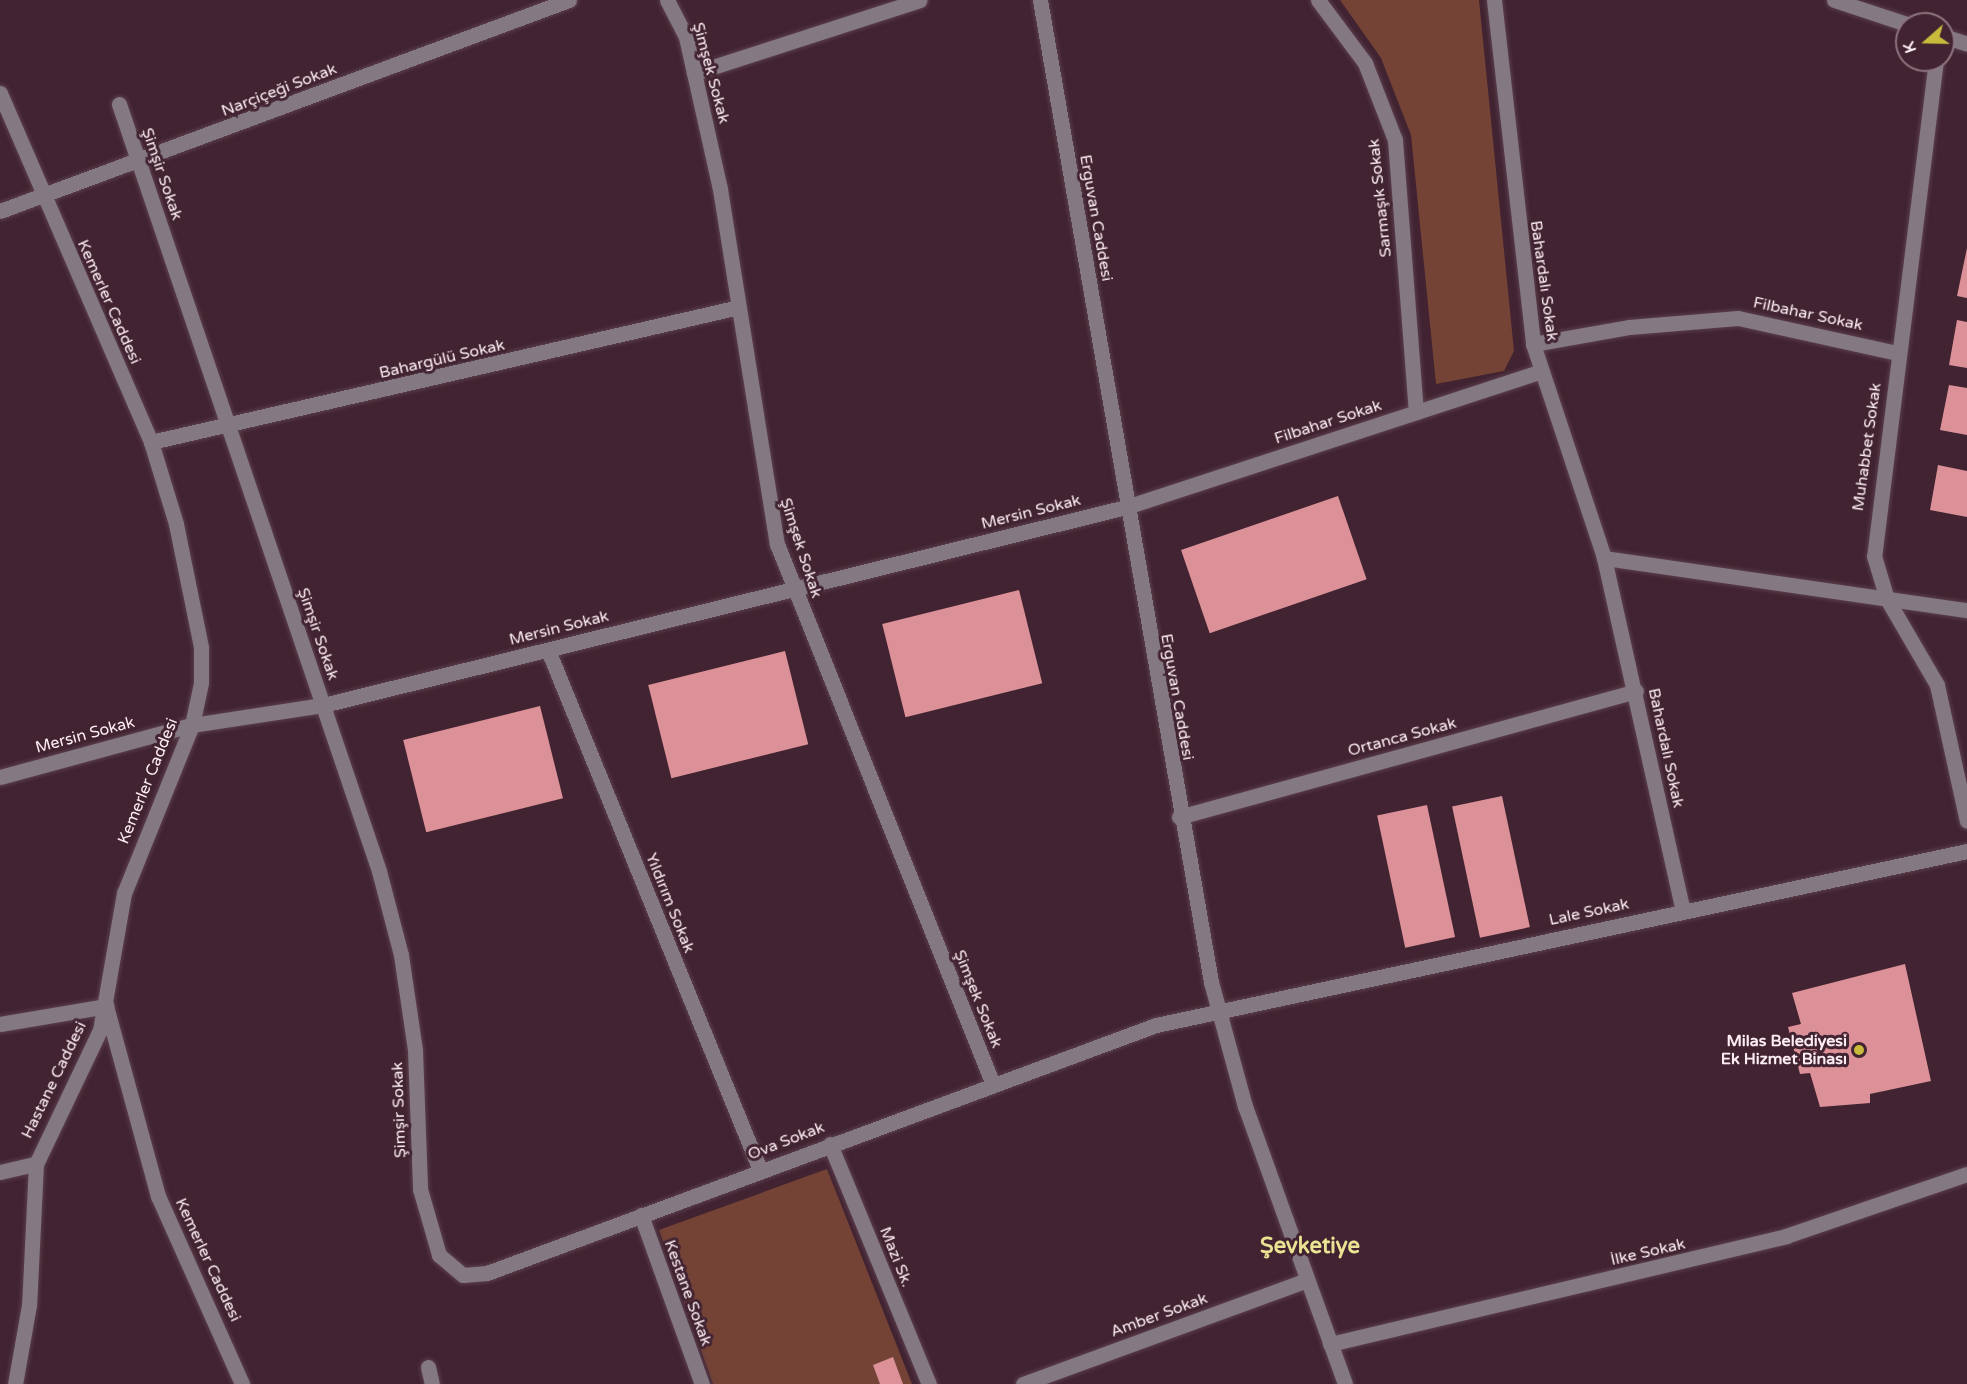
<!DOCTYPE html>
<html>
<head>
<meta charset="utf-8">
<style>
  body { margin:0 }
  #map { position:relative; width:1967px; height:1384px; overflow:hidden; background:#412331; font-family:"Varela Round",sans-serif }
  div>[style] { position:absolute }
  .green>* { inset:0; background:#744336 }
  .building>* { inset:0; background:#dc9198; transform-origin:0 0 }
  .roads { filter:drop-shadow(0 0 2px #5b3f4c) drop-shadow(0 0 2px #5b3f4c) }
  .minor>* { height:15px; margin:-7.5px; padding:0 7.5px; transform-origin:7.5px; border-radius:7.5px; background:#847883 }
  .dots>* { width:16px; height:16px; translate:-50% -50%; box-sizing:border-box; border:3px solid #412331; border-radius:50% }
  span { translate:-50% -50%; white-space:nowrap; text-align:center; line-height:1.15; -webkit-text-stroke:6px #412331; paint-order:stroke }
  .street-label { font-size:16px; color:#fdedf3 }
  .poi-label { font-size:16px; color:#fdedf3; font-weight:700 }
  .right { translate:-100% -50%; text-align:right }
  .district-label { font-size:22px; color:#ebe394; font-weight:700 }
  .north { position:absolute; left:1895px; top:12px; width:60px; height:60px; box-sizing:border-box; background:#412331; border:2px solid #8c747f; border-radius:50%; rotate:250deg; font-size:16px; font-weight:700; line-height:24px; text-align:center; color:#fdedf3 }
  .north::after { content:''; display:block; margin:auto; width:21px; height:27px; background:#c8bb3b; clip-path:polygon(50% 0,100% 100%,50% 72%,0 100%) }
</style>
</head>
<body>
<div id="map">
  <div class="green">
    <i style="clip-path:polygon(1340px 0,1479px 0,1514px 351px,1504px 371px,1436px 384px,1411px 135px,1381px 58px)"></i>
    <i style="clip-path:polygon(827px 1169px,912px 1384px,713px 1384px,659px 1230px)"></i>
  </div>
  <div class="building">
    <i style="clip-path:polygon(1967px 248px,1967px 298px,1957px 296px)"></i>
    <i style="clip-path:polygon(1957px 320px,1967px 322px,1967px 368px,1949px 365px)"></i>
    <i style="clip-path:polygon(1949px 385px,1967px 388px,1967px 435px,1940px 430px)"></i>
    <i style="clip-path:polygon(1938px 465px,1967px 471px,1967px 517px,1930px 510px)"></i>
    <i style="left:1338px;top:496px;width:88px;height:166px;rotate:71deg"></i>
    <i style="left:1019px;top:590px;width:96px;height:141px;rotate:76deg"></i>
    <i style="left:785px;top:651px;width:96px;height:141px;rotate:76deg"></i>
    <i style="left:540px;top:706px;width:95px;height:141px;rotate:76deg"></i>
    <i style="left:1502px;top:796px;width:134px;height:51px;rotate:78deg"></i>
    <i style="left:1427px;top:805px;width:135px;height:51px;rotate:78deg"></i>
    <i style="clip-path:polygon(1905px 964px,1931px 1081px,1870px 1094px,1870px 1103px,1820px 1107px,1810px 1073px,1800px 1074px,1788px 1027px,1801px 1024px,1792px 993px)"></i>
    <i style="clip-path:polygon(893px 1357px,903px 1384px,880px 1384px,873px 1365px)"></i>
  </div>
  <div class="roads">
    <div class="minor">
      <i style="left:667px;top:0;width:42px;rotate:62.8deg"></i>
      <i style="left:686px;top:37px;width:156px;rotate:77.4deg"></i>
      <i style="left:720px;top:189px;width:360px;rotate:80.9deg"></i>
      <i style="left:777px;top:544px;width:579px;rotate:68.22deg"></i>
      <i style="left:1040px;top:0;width:997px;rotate:80.12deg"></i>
      <i style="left:1211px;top:982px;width:129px;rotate:74.7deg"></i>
      <i style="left:1245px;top:1106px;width:295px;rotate:70.2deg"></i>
      <i style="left:1318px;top:0;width:79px;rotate:53.3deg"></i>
      <i style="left:1365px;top:63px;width:83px;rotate:68.7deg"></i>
      <i style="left:1395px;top:140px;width:273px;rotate:85.6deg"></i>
      <i style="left:1494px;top:0;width:346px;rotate:83.5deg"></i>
      <i style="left:1533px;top:344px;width:225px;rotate:71.6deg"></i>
      <i style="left:1604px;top:558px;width:362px;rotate:77.4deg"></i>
      <i style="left:1834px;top:0;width:77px;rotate:18.2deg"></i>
      <i style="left:1943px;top:36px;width:25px;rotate:18deg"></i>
      <i style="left:1936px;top:60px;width:500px;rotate:97.1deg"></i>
      <i style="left:1874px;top:556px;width:45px;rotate:73.2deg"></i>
      <i style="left:1887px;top:599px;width:99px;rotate:59.8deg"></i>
      <i style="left:1937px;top:685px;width:139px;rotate:77.6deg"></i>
      <i style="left:694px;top:73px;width:237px;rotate:-17.9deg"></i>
      <i style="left:0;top:93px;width:380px;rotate:66.6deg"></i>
      <i style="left:151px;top:442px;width:86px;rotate:73deg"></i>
      <i style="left:176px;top:524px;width:126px;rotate:78.5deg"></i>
      <i style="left:201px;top:647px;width:36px;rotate:90deg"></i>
      <i style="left:201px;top:683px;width:43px;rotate:102.1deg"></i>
      <i style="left:192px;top:725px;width:181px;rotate:112deg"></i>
      <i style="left:124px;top:893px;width:139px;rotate:99.9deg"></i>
      <i style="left:100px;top:1030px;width:148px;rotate:115.5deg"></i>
      <i style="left:36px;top:1164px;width:141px;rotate:92.8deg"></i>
      <i style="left:29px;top:1305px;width:80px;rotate:100deg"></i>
      <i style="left:119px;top:104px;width:810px;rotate:71.27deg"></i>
      <i style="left:379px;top:871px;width:87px;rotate:75.3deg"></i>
      <i style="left:401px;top:955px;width:96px;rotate:81.6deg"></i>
      <i style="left:415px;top:1050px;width:139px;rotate:87.9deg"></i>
      <i style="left:420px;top:1189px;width:69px;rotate:73.9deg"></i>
      <i style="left:439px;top:1255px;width:31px;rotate:40deg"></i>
      <i style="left:463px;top:1275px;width:24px;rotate:-5deg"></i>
      <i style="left:487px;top:1273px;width:713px;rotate:-20.34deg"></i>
      <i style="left:1156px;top:1025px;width:829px;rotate:-12.11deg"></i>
      <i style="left:0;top:211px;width:607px;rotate:-20.35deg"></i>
      <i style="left:1533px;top:344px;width:97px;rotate:-10deg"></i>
      <i style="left:1629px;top:327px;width:109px;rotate:-4.7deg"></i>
      <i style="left:1738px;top:318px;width:163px;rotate:12.4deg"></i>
      <i style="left:151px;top:442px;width:603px;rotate:-12.93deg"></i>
      <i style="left:1604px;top:558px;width:367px;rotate:8.2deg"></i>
      <i style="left:548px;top:650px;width:562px;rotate:67.82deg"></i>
      <i style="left:0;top:777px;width:199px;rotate:-15.2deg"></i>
      <i style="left:192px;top:725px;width:133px;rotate:-8.7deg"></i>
      <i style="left:323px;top:705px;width:827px;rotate:-13.85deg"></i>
      <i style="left:1126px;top:507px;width:437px;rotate:-18.1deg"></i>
      <i style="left:1179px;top:817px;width:474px;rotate:-15.4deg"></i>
      <i style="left:106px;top:1006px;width:197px;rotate:74.7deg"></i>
      <i style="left:158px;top:1196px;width:206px;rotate:65.9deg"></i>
      <i style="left:0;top:1024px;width:108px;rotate:-9.6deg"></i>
      <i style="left:830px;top:1144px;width:260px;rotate:67.6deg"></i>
      <i style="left:0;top:1172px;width:37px;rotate:-13deg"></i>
      <i style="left:641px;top:1215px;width:180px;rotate:70.2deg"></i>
      <i style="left:1330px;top:1344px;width:469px;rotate:-13.3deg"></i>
      <i style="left:1786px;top:1236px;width:191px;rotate:-18.9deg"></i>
      <i style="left:428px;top:1367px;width:17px;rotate:77deg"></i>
      <i style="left:1023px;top:1384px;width:302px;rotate:-20.1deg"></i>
    </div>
  </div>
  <div class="dots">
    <i style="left:1859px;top:1050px;background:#c8bb3b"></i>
  </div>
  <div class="street-label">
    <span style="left:711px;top:73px;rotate:75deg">Şimşek Sokak</span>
    <span style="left:279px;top:90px;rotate:-21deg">Narçiçeği Sokak</span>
    <span style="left:162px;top:174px;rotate:71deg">Şimşir Sokak</span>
    <span style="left:1380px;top:198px;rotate:-96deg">Sarmaşık Sokak</span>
    <span style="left:1096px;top:218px;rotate:80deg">Erguvan Caddesi</span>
    <span style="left:1544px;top:281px;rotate:82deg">Bahardalı Sokak</span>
    <span style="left:109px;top:302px;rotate:66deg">Kemerler Caddesi</span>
    <span style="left:1808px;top:314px;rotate:12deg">Filbahar Sokak</span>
    <span style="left:442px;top:359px;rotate:-13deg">Bahargülü Sokak</span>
    <span style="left:1328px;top:422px;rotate:-18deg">Filbahar Sokak</span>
    <span style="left:1867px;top:447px;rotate:-82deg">Muhabbet Sokak</span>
    <span style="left:1031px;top:512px;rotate:-14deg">Mersin Sokak</span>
    <span style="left:801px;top:548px;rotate:72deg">Şimşek Sokak</span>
    <span style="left:559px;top:628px;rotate:-14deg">Mersin Sokak</span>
    <span style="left:318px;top:634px;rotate:71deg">Şimşir Sokak</span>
    <span style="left:1177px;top:697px;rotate:80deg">Erguvan Caddesi</span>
    <span style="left:85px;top:735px;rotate:-15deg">Mersin Sokak</span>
    <span style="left:1402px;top:737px;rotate:-15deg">Ortanca Sokak</span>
    <span style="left:1666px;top:748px;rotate:78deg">Bahardalı Sokak</span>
    <span style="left:148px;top:781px;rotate:-68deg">Kemerler Caddesi</span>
    <span style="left:670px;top:903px;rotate:68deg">Yıldırım Sokak</span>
    <span style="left:1589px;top:912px;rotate:-12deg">Lale Sokak</span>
    <span style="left:978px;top:999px;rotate:68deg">Şimşek Sokak</span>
    <span style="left:54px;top:1080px;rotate:-64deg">Hastane Caddesi</span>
    <span style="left:399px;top:1110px;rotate:-92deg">Şimşir Sokak</span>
    <span style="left:786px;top:1141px;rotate:-21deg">Ova Sokak</span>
    <span style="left:1648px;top:1252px;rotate:-13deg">İlke Sokak</span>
    <span style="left:896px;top:1257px;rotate:68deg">Mazi Sk.</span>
    <span style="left:208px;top:1260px;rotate:65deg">Kemerler Caddesi</span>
    <span style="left:688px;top:1293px;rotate:70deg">Kestane Sokak</span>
    <span style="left:1159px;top:1315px;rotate:-20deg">Amber Sokak</span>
  </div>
  <div class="poi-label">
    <span class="right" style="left:1847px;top:1050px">Milas Belediyesi<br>Ek Hizmet Binası</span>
  </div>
  <div class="district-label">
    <span style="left:1310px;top:1247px">Şevketiye</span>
  </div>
  <div class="north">K</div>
</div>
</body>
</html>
